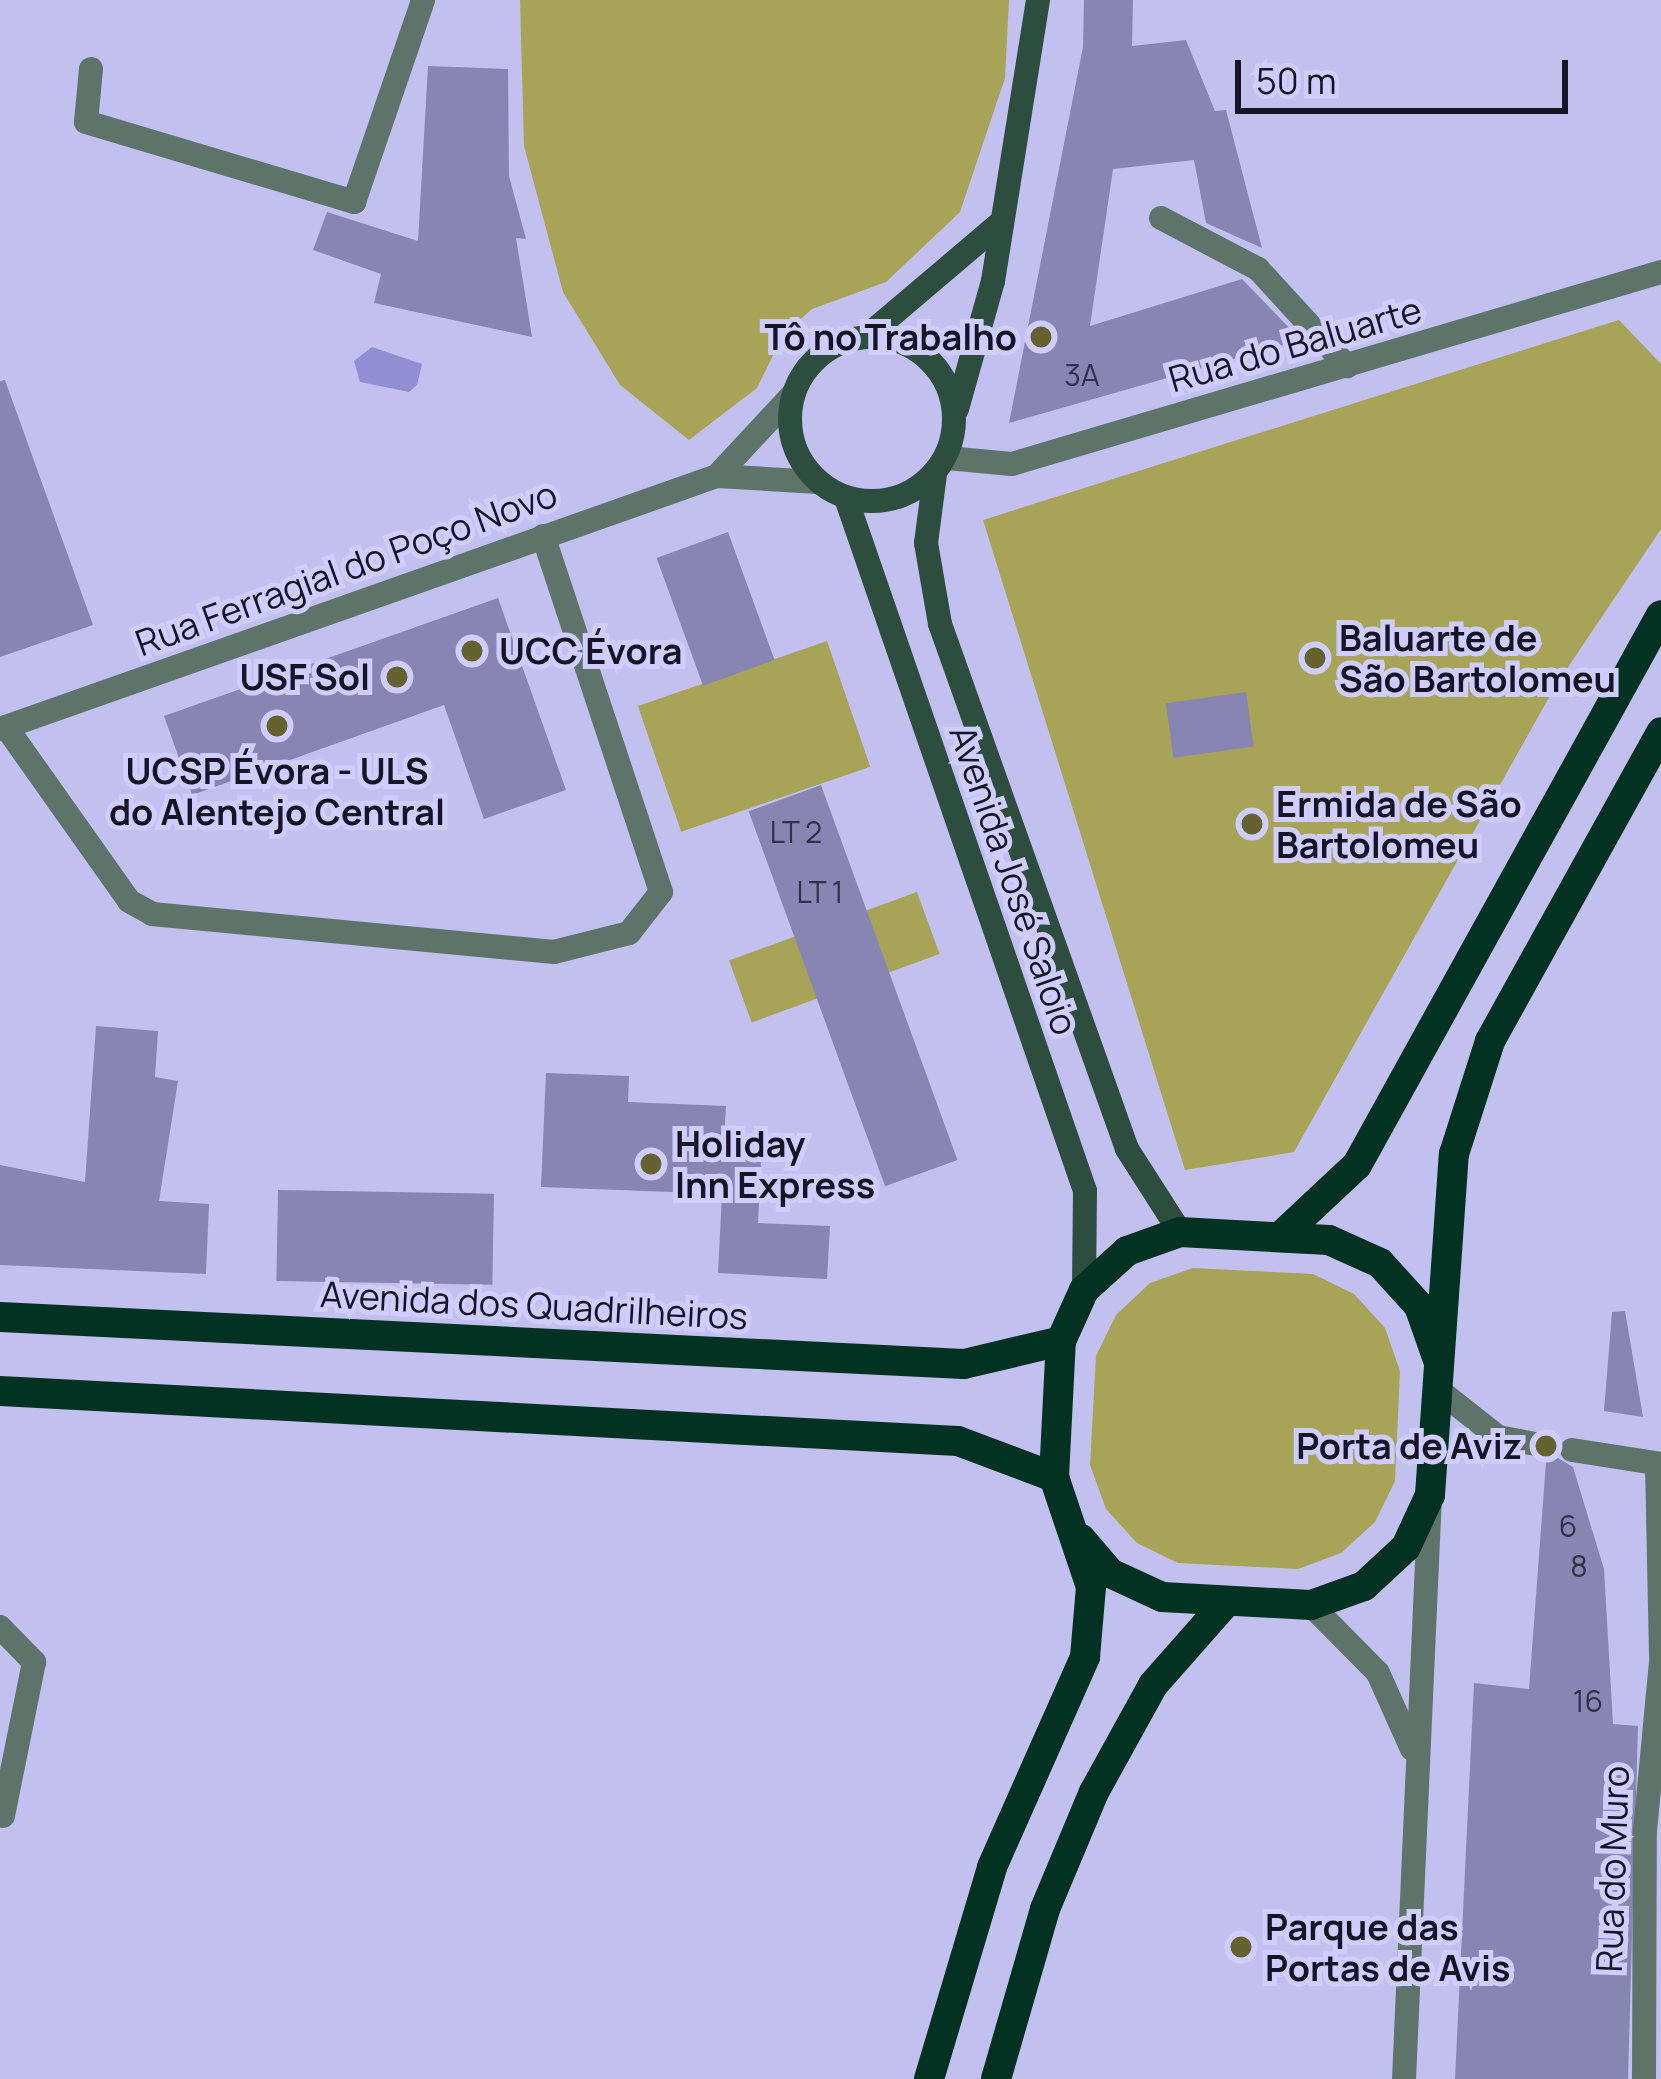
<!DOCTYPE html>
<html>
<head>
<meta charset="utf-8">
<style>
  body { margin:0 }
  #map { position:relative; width:1661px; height:2079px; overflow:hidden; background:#c2c0ef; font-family:Manrope,sans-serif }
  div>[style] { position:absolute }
  .green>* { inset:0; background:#a7a357; transform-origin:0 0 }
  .water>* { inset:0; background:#928ed3 }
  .building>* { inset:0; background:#8786b2; transform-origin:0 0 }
  .service>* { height:24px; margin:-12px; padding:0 12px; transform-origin:12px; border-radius:12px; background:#5e746a }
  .minor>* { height:24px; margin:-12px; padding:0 12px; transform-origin:12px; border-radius:12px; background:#5e746a }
  .secondary>* { height:24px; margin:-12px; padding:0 12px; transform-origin:12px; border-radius:12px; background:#2d4d3f }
  .secondary>.ring { margin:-12px; padding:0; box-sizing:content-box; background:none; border:24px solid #2d4d3f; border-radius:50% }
  .primary>* { height:30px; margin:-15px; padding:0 15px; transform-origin:15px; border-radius:15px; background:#033223 }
  .dots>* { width:33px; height:33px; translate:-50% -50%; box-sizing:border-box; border:6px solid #cecdfd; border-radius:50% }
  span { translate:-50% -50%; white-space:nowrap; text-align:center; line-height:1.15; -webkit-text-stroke:10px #cecdfd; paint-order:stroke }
  .number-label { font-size:30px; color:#323149 }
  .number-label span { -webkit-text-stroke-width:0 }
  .poi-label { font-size:36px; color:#161526; font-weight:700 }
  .right { translate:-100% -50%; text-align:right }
  .left { translate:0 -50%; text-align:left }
  .street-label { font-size:36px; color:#161526 }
  .scale { position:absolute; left:1235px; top:60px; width:333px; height:54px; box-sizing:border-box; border:6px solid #161526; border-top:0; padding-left:15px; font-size:36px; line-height:42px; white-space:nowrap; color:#161526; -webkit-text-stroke:9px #cecdfd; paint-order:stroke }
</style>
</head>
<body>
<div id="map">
  <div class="green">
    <i style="clip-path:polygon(520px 0,1009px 0,1005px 78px,960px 212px,886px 282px,812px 309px,783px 335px,757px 388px,689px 440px,620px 385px,563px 292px,524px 146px)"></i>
    <i style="clip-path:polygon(1619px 320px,1661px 364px,1661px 529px,1556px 685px,1294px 1152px,1185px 1170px,983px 520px)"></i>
    <i style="left:827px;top:641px;width:133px;height:200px;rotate:71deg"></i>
    <i style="left:917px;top:892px;width:66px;height:200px;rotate:70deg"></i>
    <i style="clip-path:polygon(1193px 1268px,1313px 1274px,1354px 1294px,1385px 1328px,1400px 1371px,1395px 1481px,1375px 1522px,1341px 1553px,1298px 1569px,1178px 1563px,1137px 1543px,1106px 1509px,1090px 1465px,1096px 1356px,1116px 1315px,1150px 1283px)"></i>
  </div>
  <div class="water">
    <i style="clip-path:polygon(372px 347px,422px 364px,417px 385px,409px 392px,360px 382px,354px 361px)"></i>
  </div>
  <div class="building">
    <i style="clip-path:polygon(1084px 0,1133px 0,1132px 46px,1186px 40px,1215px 111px,1226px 110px,1262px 248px,1206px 223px,1194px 160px,1113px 169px,1090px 326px,1242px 279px,1301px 340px,1009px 423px,1083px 47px)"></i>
    <i style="clip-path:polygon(428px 66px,508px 69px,509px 176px,526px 239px,516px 238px,532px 337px,374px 303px,381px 274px,313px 250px,327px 212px,418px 241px)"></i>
    <i style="clip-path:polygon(5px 380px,93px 625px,0 657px,0 381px)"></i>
    <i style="left:728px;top:532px;width:136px;height:76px;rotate:70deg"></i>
    <i style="clip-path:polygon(498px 598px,566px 790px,484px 819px,444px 705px,192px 795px,164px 716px)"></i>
    <i style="left:1246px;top:692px;width:55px;height:81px;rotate:82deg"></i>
    <i style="left:821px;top:785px;width:399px;height:77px;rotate:70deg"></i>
    <i style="clip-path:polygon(96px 1026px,158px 1031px,155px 1077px,178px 1081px,159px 1201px,209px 1204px,206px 1274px,0 1265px,0 1165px,85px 1182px)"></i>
    <i style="clip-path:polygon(546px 1073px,629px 1076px,628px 1102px,726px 1106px,724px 1140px,762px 1141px,758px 1223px,830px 1226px,827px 1279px,718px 1273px,722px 1194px,541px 1187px)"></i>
    <i style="left:278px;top:1190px;width:216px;height:91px;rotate:1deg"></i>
    <i style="clip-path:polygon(1625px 1311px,1643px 1417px,1604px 1411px,1612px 1312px)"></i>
    <i style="clip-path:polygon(1558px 1458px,1573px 1467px,1604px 1569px,1613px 1724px,1638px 1726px,1628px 2079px,1455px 2079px,1474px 1683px,1529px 1689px,1546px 1462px)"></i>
  </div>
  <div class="service">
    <i style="left:91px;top:69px;width:53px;rotate:95.4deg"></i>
    <i style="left:86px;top:122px;width:280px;rotate:16.6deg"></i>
    <i style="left:354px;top:202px;width:213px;rotate:-71.1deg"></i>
    <i style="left:1161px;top:218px;width:110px;rotate:27.7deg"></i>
    <i style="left:1258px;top:269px;width:132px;rotate:47.5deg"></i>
    <i style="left:6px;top:727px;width:213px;rotate:54.7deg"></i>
    <i style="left:129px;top:901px;width:26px;rotate:29deg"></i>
    <i style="left:152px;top:914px;width:404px;rotate:5.4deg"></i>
    <i style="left:554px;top:952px;width:77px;rotate:-14.2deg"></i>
    <i style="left:629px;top:933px;width:52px;rotate:-52deg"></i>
    <i style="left:661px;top:892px;width:375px;rotate:-108.3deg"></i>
    <i style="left:1311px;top:1605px;width:95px;rotate:45.4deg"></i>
    <i style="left:1378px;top:1673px;width:83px;rotate:65.9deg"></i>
    <i style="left:1404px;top:2079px;width:585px;rotate:-87.45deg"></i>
  </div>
  <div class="minor">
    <i style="left:947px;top:458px;width:65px;rotate:5.3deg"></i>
    <i style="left:1012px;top:464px;width:677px;rotate:-16.48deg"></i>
    <i style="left:717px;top:476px;width:113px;rotate:-47.1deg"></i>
    <i style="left:0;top:729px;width:760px;rotate:-19.44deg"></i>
    <i style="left:717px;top:476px;width:101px;rotate:3.4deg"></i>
    <i style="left:1436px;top:1388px;width:79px;rotate:38.3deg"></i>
    <i style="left:1498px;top:1437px;width:49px;rotate:10.6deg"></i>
    <i style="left:1572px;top:1450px;width:90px;rotate:8.9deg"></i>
    <i style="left:1657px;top:1464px;width:191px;rotate:88.8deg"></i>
    <i style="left:0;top:1627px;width:49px;rotate:45.8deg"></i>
    <i style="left:34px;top:1662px;width:157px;rotate:101.4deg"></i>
    <i style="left:1644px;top:2079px;width:248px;rotate:-89.8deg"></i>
    <i style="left:1645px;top:1831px;width:170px;rotate:-84.6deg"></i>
  </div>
  <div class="secondary">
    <i style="left:867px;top:336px;width:172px;rotate:-40.3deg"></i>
    <i class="ring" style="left:790px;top:337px;width:140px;height:140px"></i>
    <i style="left:957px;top:409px;width:133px;rotate:-74.3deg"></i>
    <i style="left:993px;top:281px;width:285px;rotate:-80.9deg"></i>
    <i style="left:935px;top:474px;width:70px;rotate:97.4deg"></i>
    <i style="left:926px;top:543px;width:82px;rotate:80.2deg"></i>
    <i style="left:940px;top:624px;width:557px;rotate:70.39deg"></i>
    <i style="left:1127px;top:1149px;width:98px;rotate:57.4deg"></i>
    <i style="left:846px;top:498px;width:733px;rotate:70.97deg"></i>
    <i style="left:1085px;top:1191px;width:99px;rotate:90.6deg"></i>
  </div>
  <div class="primary">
    <i style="left:1280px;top:1237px;width:105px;rotate:-43.1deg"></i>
    <i style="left:1357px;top:1165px;width:628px;rotate:-61.07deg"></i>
    <i style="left:0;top:1317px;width:965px;rotate:2.79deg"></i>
    <i style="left:964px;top:1364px;width:100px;rotate:-13.3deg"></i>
    <i style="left:0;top:1391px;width:959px;rotate:2.99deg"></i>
    <i style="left:958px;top:1441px;width:103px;rotate:20.6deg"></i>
    <i style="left:1081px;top:1539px;width:45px;rotate:49.5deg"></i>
    <i style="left:1110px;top:1573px;width:57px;rotate:24.8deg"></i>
    <i style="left:1162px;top:1597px;width:149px;rotate:3.1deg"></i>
    <i style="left:1311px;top:1605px;width:56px;rotate:-19.7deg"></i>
    <i style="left:1364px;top:1586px;width:57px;rotate:-42.9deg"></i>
    <i style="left:1406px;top:1547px;width:57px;rotate:-65.2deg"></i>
    <i style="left:1430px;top:1495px;width:342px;rotate:-86deg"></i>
    <i style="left:1454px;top:1154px;width:119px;rotate:-72.3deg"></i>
    <i style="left:1490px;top:1041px;width:353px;rotate:-61deg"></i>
    <i style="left:929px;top:2079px;width:221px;rotate:-73.4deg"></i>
    <i style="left:992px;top:1867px;width:230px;rotate:-66.1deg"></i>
    <i style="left:1085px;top:1657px;width:70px;rotate:-85.1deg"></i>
    <i style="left:1091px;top:1587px;width:116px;rotate:-108.6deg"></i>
    <i style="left:1054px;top:1477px;width:136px;rotate:-87.1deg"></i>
    <i style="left:1061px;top:1341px;width:56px;rotate:-65.7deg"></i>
    <i style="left:1084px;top:1290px;width:58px;rotate:-42.2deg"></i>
    <i style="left:1127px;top:1251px;width:56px;rotate:-19.7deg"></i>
    <i style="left:1180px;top:1232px;width:149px;rotate:3.1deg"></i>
    <i style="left:1329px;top:1240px;width:56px;rotate:24.3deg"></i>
    <i style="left:1380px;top:1263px;width:58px;rotate:47.8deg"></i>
    <i style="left:1419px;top:1306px;width:57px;rotate:70.6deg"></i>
    <i style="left:996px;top:2079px;width:177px;rotate:-73.9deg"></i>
    <i style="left:1045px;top:1909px;width:127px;rotate:-67.3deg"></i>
    <i style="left:1094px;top:1792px;width:122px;rotate:-61.1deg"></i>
    <i style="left:1153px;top:1685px;width:112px;rotate:-48.6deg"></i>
  </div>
  <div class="dots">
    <i style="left:1041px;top:337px;background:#65622f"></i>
    <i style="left:472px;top:651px;background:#65622f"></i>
    <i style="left:1315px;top:658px;background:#65622f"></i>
    <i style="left:397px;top:677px;background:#65622f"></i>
    <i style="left:277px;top:726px;background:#65622f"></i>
    <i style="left:1252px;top:824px;background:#65622f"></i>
    <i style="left:651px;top:1164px;background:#65622f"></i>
    <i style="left:1546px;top:1446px;background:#65622f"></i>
    <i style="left:1241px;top:1947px;background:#65622f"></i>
  </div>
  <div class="number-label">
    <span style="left:1082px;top:375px">3A</span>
    <span style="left:796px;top:832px">LT 2</span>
    <span style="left:820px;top:892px">LT 1</span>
    <span style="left:1568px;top:1526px">6</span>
    <span style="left:1579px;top:1566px">8</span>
    <span style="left:1588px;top:1701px">16</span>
  </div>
  <div class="poi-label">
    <span class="right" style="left:1017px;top:337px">Tô no Trabalho</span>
    <span class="left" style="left:1339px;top:658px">Baluarte de<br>São Bartolomeu</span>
    <span class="left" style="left:499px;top:651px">UCC Évora</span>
    <span class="right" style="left:370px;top:677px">USF Sol</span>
    <span style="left:277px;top:791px">UCSP Évora - ULS<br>do Alentejo Central</span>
    <span class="left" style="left:1276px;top:824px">Ermida de São<br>Bartolomeu</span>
    <span class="left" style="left:675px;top:1164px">Holiday<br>Inn Express</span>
    <span class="right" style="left:1522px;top:1446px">Porta de Aviz</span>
    <span class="left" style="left:1265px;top:1947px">Parque das<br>Portas de Avis</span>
  </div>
  <div class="street-label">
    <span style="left:1295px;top:344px;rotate:-16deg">Rua do Baluarte</span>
    <span style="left:346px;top:568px;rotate:-20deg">Rua Ferragial do Poço Novo</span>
    <span style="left:1014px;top:880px;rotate:71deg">Avenida José Saloio</span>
    <span style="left:534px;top:1305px;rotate:3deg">Avenida dos Quadrilheiros</span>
    <span style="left:1612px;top:1869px;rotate:-88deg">Rua do Muro</span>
  </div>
  <div class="scale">50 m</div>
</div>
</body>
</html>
